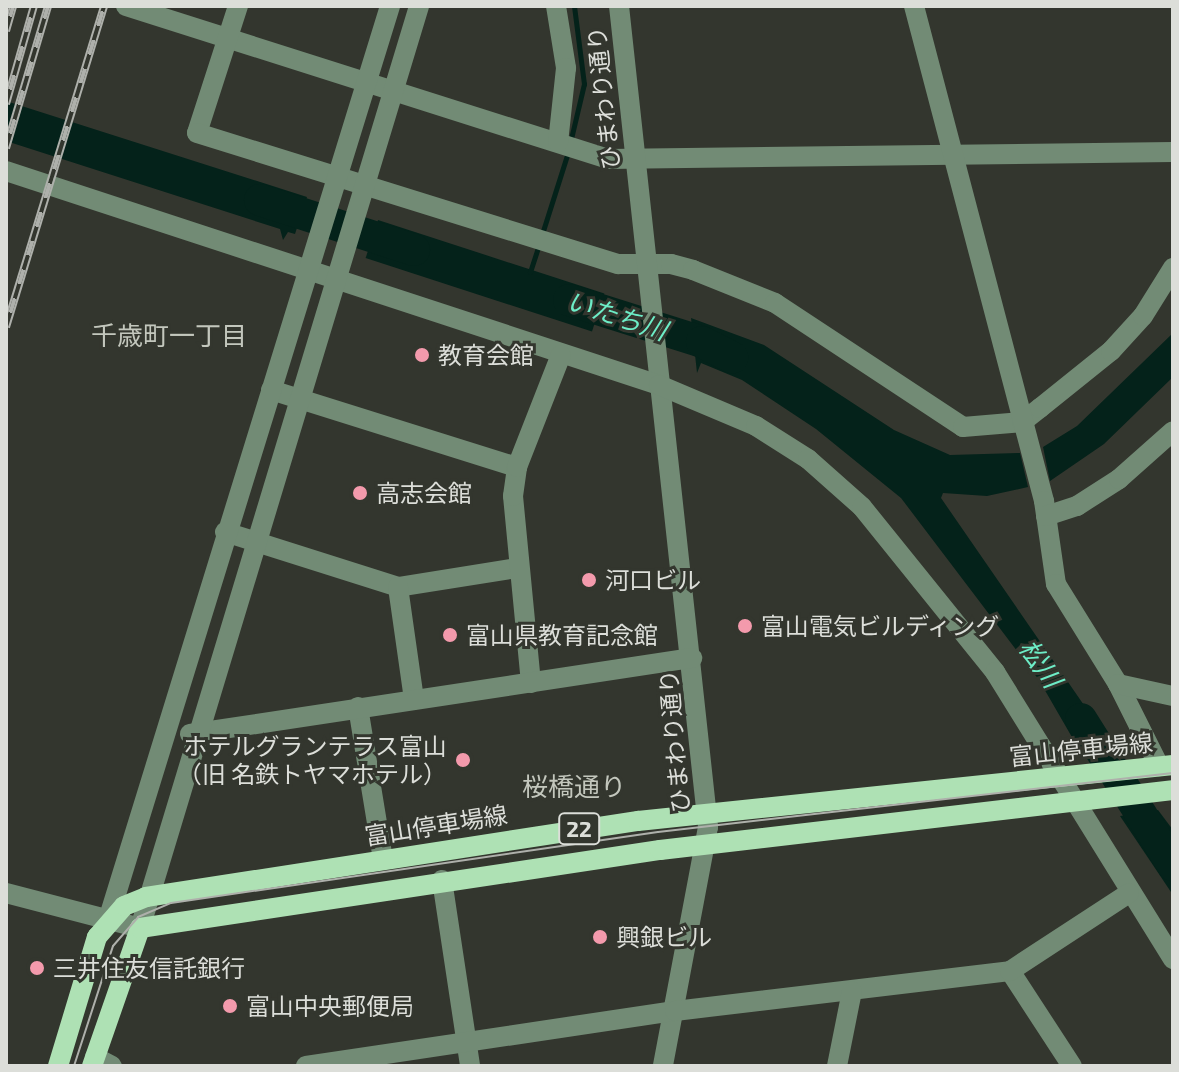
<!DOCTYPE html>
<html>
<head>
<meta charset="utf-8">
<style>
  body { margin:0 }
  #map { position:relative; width:1179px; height:1072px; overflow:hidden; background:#33362e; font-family:"Exo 2","Noto Sans JP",sans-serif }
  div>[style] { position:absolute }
  .water>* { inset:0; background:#04221a; transform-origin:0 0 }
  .stream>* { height:5px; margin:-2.5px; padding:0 2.5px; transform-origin:2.5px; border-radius:2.5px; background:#04221a }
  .river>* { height:32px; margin:-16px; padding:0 16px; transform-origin:16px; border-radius:16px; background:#04221a }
  .minor>* { height:20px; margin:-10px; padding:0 10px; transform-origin:10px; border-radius:10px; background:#728b75 }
  .major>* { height:20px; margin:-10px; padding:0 10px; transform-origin:10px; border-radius:10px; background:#aee1b4 }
  .tram>* { height:2px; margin:-1px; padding:0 1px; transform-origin:1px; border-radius:1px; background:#aeb0ab }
  .rail>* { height:8px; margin-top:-4px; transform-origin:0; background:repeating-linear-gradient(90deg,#33362e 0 15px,#aeb0ab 0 30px); box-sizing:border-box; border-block:2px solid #aeb0ab }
  .dots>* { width:22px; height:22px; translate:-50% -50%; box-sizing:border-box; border:4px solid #33362e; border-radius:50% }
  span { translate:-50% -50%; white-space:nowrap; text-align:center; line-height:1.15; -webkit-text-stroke:6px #33362e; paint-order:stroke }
  .shield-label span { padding:2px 6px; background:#33362e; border:2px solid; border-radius:6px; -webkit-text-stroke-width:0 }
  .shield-label { font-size:22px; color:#dcded9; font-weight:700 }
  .street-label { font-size:24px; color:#dcded9 }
  .poi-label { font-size:24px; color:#dcded9 }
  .left { translate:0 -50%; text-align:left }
  .right { translate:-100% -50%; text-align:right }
  .water-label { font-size:26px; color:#6dedc7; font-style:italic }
  .neighbourhood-label { font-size:26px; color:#c3c7bd }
  .frame { position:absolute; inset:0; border:8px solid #dcded9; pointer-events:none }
</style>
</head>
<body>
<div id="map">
  <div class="water">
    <i style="clip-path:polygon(6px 101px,307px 197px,295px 234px,288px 232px,283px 240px,280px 229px,6px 141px)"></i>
    <i style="left:378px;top:220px;width:238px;height:40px;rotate:18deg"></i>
    <i style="clip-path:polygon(691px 318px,764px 345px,894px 430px,950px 455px,1020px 453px,1028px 487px,987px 496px,943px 493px,941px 498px,1117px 753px,1084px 758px,1039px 680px,901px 498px,816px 429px,742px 380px,701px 363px,697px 373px)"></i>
    <i style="clip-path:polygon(1173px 333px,1173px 377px,1104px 444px,1050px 481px,1043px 447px,1077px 426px)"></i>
    <i style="clip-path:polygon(1158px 810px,1173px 830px,1173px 895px,1120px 816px)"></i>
  </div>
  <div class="stream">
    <i style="left:570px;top:143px;width:61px;rotate:-76.7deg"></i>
    <i style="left:584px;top:84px;width:79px;rotate:-97.3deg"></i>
    <i style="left:542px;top:234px;width:86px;rotate:-72.4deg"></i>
    <i style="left:530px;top:272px;width:29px;rotate:-72deg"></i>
  </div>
  <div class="river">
    <i style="left:260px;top:200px;width:162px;rotate:18deg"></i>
    <i style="left:569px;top:300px;width:139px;rotate:17.5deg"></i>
    <i style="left:702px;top:342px;width:34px;rotate:27deg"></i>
    <i style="left:1081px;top:719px;width:173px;rotate:57.8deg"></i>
  </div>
  <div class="minor">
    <i style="left:126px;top:6px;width:506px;rotate:17.61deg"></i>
    <i style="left:608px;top:159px;width:565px;rotate:-0.71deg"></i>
    <i style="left:238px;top:6px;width:133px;rotate:107.9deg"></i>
    <i style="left:197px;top:133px;width:441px;rotate:17.3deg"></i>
    <i style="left:618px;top:264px;width:53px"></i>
    <i style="left:671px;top:264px;width:23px;rotate:15deg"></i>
    <i style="left:693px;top:270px;width:88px;rotate:21.9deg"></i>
    <i style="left:775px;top:303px;width:225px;rotate:33.4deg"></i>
    <i style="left:963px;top:427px;width:59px;rotate:-4.8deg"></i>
    <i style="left:1022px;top:422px;width:23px;rotate:-38deg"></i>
    <i style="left:1040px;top:408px;width:91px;rotate:-38.8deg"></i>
    <i style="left:1111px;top:351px;width:47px;rotate:-47.6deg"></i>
    <i style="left:1143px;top:316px;width:57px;rotate:-58deg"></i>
    <i style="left:556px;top:6px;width:63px;rotate:80.8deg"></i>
    <i style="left:566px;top:68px;width:75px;rotate:96.1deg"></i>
    <i style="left:619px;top:6px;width:826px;rotate:83.81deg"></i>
    <i style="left:708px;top:827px;width:243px;rotate:100.7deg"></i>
    <i style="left:914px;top:6px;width:512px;rotate:75.28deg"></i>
    <i style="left:1044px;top:501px;width:84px;rotate:81.8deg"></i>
    <i style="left:1056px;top:584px;width:118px;rotate:58.2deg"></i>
    <i style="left:1118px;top:684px;width:92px;rotate:63.4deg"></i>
    <i style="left:6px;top:171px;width:687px;rotate:18.14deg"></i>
    <i style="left:659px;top:385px;width:105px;rotate:22.9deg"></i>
    <i style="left:756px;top:426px;width:62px;rotate:32.4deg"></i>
    <i style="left:808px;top:459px;width:72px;rotate:41.6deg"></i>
    <i style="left:862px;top:507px;width:212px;rotate:51.1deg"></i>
    <i style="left:995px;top:672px;width:338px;rotate:58.2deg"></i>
    <i style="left:271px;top:390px;width:258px;rotate:17.4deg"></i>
    <i style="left:1046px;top:516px;width:33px;rotate:-18deg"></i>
    <i style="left:1077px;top:506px;width:50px;rotate:-32.7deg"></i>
    <i style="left:1119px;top:479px;width:72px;rotate:-41.6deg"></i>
    <i style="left:225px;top:532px;width:182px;rotate:17.6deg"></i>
    <i style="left:398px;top:587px;width:121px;rotate:-9.1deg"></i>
    <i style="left:398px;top:587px;width:114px;rotate:81.9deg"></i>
    <i style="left:531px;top:683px;width:188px;rotate:-95.5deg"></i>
    <i style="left:513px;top:496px;width:29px;rotate:-82deg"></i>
    <i style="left:517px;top:467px;width:120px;rotate:-68.6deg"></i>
    <i style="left:1118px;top:684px;width:56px;rotate:12.3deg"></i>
    <i style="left:358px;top:707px;width:154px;rotate:80.7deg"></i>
    <i style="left:190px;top:734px;width:508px;rotate:-8.61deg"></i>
    <i style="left:442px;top:880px;width:188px;rotate:81.4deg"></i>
    <i style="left:6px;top:893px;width:138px;rotate:14.6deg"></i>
    <i style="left:140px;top:928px;width:963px;rotate:-73.16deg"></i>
    <i style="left:108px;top:920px;width:957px;rotate:-72.85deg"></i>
    <i style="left:1010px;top:971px;width:113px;rotate:56.9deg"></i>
    <i style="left:95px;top:1057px;width:19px;rotate:28deg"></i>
    <i style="left:306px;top:1066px;width:373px;rotate:-8.5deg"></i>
    <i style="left:675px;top:1011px;width:337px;rotate:-6.8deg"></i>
    <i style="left:1010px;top:971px;width:142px;rotate:-33.2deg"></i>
    <i style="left:837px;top:1066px;width:76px;rotate:-78.7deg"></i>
  </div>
  <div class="major">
    <i style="left:58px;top:1066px;width:135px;rotate:-73.2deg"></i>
    <i style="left:97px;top:937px;width:41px;rotate:-48.9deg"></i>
    <i style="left:124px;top:906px;width:24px;rotate:-22deg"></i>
    <i style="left:146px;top:897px;width:498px;rotate:-8.8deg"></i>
    <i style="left:638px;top:821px;width:538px;rotate:-5.98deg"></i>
    <i style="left:92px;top:1066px;width:146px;rotate:-70.8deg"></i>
    <i style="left:140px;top:928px;width:526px;rotate:-8.53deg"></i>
    <i style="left:660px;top:850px;width:516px;rotate:-6.67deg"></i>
  </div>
  <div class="tram">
    <i style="left:74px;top:1066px;width:126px;rotate:-72deg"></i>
    <i style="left:113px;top:946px;width:38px;rotate:-49deg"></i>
    <i style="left:138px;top:917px;width:36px;rotate:-23deg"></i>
    <i style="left:171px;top:903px;width:492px;rotate:-8.3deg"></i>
    <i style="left:658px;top:832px;width:518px;rotate:-6.54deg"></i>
  </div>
  <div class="rail">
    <i style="left:6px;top:31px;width:26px;rotate:-74deg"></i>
    <i style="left:6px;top:104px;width:102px;rotate:-74.1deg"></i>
    <i style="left:6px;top:148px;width:148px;rotate:-73.5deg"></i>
    <i style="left:6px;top:327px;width:336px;rotate:-73deg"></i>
  </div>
  <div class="dots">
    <i style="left:422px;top:355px;background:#f39aac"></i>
    <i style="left:360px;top:493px;background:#f39aac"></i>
    <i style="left:589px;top:580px;background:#f39aac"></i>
    <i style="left:745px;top:626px;background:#f39aac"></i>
    <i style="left:450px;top:635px;background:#f39aac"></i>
    <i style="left:463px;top:760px;background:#f39aac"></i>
    <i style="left:600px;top:937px;background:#f39aac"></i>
    <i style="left:37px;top:968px;background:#f39aac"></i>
    <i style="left:230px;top:1006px;background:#f39aac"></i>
  </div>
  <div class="shield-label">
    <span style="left:579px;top:829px">22</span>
  </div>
  <div class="street-label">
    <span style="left:603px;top:98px;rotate:-96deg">ひまわり通り</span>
    <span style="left:674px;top:741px;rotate:-95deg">ひまわり通り</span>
    <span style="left:1081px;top:749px;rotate:-6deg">富山停車場線</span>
    <span style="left:436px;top:825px;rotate:-9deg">富山停車場線</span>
  </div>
  <div class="poi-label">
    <span class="left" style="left:438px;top:355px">教育会館</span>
    <span class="left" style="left:376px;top:493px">高志会館</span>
    <span class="left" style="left:605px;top:580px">河口ビル</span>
    <span class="left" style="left:761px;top:626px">富山電気ビルディング</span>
    <span class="left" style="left:466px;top:635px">富山県教育記念館</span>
    <span class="right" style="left:447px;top:760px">ホテルグランテラス富山<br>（旧 名鉄トヤマホテル）</span>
    <span class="left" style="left:616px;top:937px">興銀ビル</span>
    <span class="left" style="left:53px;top:968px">三井住友信託銀行</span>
    <span class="left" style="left:246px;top:1006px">富山中央郵便局</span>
  </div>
  <div class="water-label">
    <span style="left:617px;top:315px;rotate:18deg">いたち川</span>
    <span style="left:1041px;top:663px;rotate:55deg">松川</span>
  </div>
  <div class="neighbourhood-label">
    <span style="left:169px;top:335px">千歳町一丁目</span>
    <span style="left:574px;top:786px">桜橋通り</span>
  </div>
  <div class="frame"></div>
</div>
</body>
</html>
